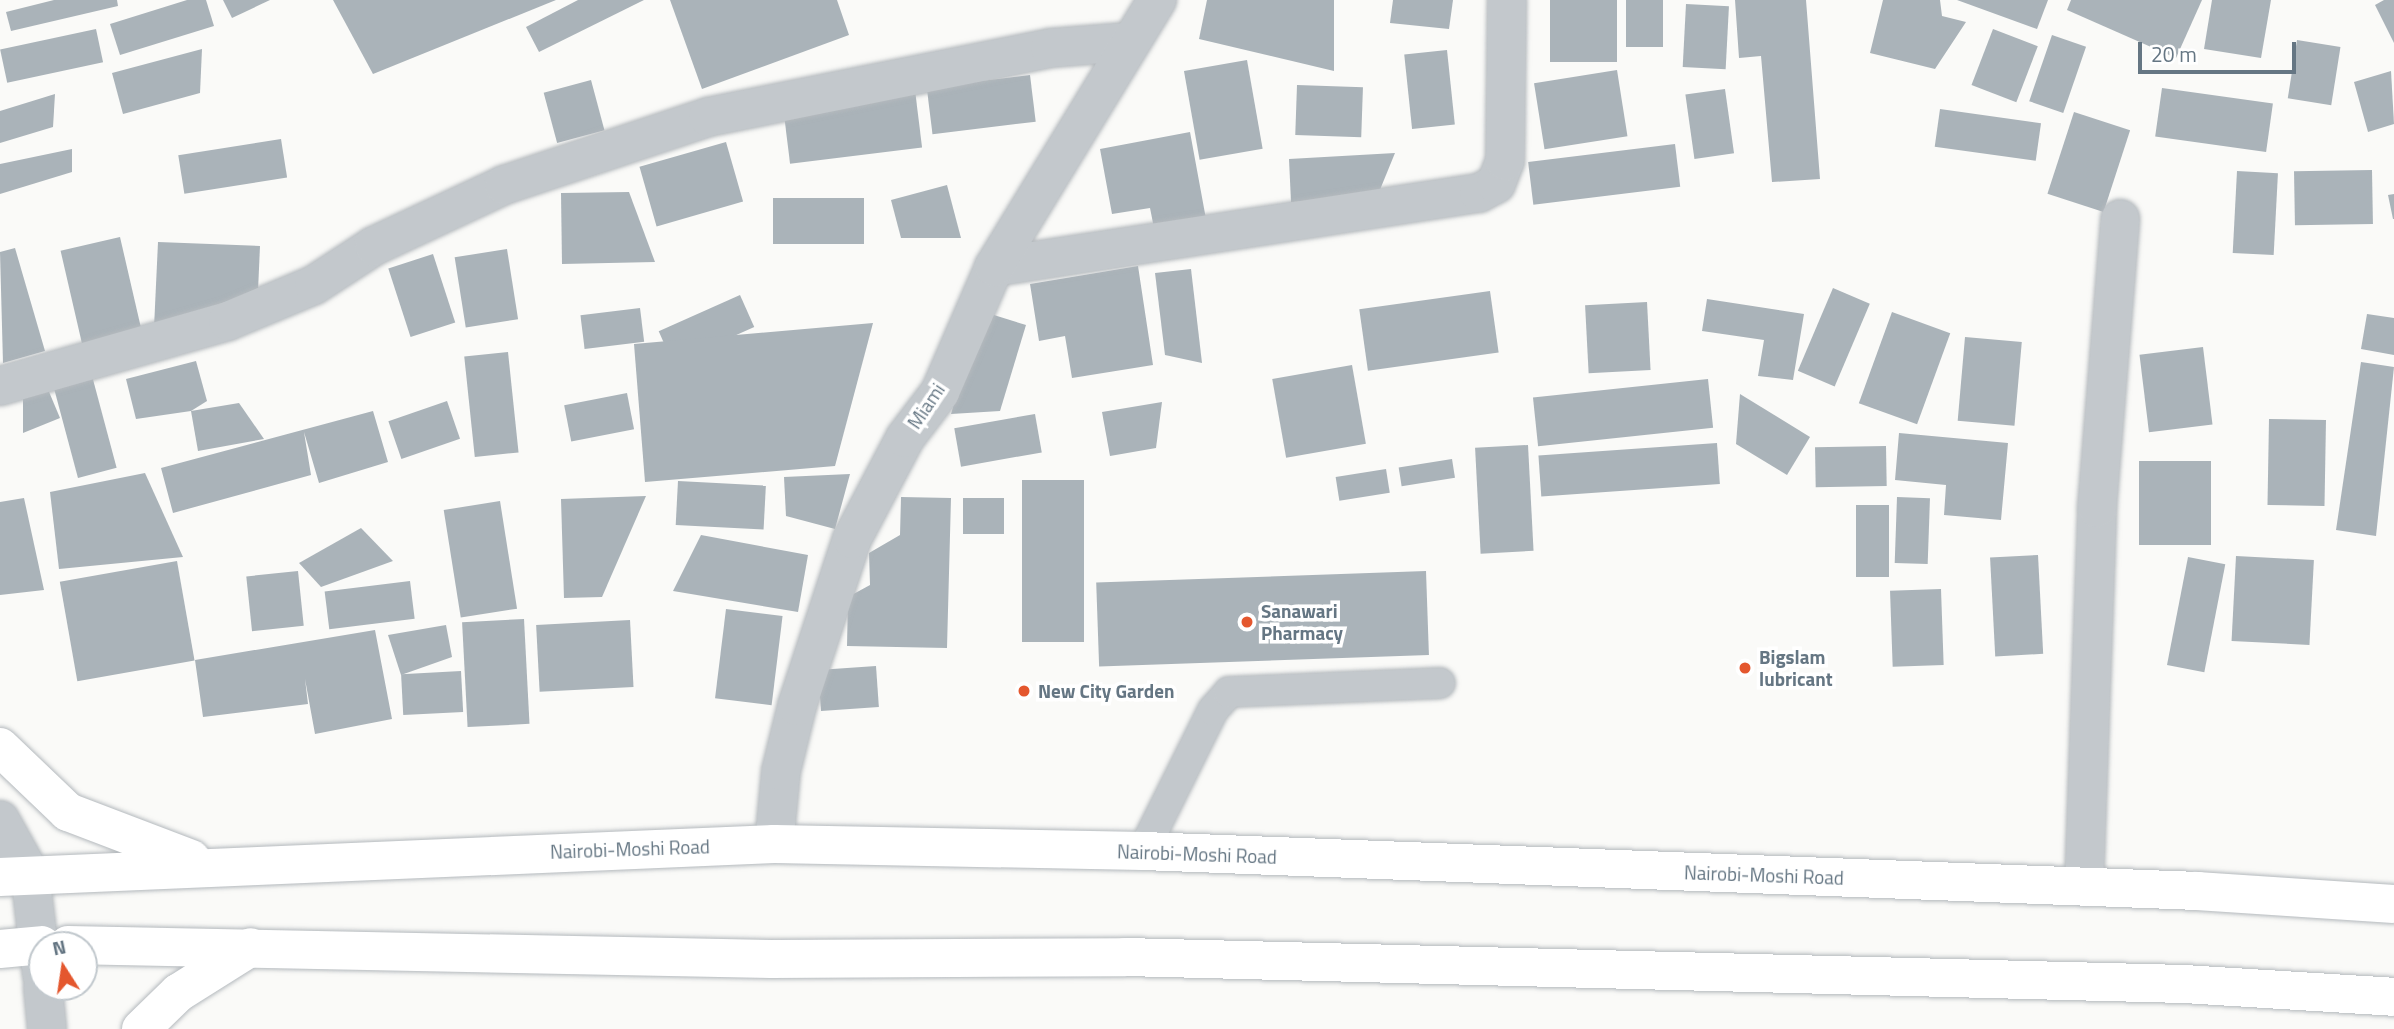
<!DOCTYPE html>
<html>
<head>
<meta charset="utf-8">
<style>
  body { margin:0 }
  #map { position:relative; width:2394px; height:1029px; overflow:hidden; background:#fafaf8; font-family:"Titillium Web",sans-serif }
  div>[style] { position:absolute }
  .building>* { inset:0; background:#aab3b9; transform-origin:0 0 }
  .roads { filter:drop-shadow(0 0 2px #b4b9bd) drop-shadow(0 0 2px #b4b9bd) }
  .service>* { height:30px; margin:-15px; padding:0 15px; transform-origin:15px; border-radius:15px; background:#c3c8cc }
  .minor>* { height:38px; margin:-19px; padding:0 19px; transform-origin:19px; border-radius:19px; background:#c3c8cc }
  .tertiary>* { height:38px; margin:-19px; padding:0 19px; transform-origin:19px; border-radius:19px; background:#c3c8cc }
  .trunk>* { height:38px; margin:-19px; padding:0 19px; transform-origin:19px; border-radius:19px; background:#fff }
  .dots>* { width:19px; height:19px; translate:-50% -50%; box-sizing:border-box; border:4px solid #fff; border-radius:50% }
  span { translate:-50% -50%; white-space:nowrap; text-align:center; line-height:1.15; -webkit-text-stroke:7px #fff; paint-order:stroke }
  .street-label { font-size:19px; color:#657683 }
  .poi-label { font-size:19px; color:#657683; font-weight:700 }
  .left { translate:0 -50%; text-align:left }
  .north { position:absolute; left:28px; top:931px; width:70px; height:70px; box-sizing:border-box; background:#fff; border:2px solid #c1c8cd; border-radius:50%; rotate:348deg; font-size:19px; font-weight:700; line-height:28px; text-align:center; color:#657683 }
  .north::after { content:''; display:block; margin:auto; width:24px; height:32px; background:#e4572e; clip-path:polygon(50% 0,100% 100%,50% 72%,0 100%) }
  .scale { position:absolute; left:2138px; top:42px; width:158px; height:32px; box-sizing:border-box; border:4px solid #657683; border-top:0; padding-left:9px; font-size:21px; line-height:24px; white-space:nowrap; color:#657683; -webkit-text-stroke:5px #fff; paint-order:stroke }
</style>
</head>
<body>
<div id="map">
  <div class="building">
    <i style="clip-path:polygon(54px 0,117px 0,118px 6px,11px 31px,6px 12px)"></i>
    <i style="clip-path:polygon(187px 0,206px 0,214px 26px,120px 55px,110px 24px)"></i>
    <i style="clip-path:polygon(223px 0,270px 0,232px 18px)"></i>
    <i style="clip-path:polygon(333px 0,556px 0,373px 74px)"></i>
    <i style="clip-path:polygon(578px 0,644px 0,539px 52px,526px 27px)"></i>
    <i style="clip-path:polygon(670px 0,837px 0,849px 35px,702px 89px)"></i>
    <i style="clip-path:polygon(1207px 0,1334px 0,1334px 71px,1199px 39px)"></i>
    <i style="clip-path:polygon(1393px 0,1453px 0,1449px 29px,1390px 23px)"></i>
    <i style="left:1550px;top:0;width:67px;height:62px"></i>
    <i style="left:1626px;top:0;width:37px;height:47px"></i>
    <i style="clip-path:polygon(1735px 0,1806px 0,1820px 179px,1772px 182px,1761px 56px,1739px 58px)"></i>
    <i style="clip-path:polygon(1883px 0,1940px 0,1942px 16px,1966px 22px,1935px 69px,1870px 53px)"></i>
    <i style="clip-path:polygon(1957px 0,2048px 0,2037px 29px)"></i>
    <i style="clip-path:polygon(2071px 0,2202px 0,2176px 58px,2067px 10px)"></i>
    <i style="clip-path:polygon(2212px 0,2271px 0,2261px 58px,2204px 49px)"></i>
    <i style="clip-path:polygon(2384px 0,2394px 0,2394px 43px,2375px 5px)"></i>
    <i style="left:1686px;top:4px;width:43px;height:63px;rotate:3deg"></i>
    <i style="left:96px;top:29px;width:34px;height:98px;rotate:78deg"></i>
    <i style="left:1993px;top:29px;width:48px;height:60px;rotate:21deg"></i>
    <i style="left:2052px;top:35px;width:36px;height:70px;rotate:19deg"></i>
    <i style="left:2297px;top:40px;width:44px;height:59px;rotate:9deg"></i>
    <i style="clip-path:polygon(202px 49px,200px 93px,123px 114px,112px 73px)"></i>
    <i style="left:1447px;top:50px;width:75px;height:43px;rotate:84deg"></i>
    <i style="left:1247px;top:60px;width:90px;height:64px;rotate:80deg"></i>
    <i style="left:1617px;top:70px;width:67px;height:84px;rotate:81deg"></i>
    <i style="clip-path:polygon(2391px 71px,2394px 124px,2368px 132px,2354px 82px)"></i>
    <i style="left:1030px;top:75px;width:47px;height:104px;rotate:83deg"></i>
    <i style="left:591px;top:80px;width:52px;height:49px;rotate:75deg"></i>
    <i style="left:1297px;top:85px;width:66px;height:50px;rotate:2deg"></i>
    <i style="left:2162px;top:88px;width:112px;height:49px;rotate:8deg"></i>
    <i style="left:1725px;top:89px;width:65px;height:40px;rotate:82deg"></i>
    <i style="left:915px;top:90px;width:58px;height:133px;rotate:83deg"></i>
    <i style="clip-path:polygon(55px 94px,53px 127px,0 143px,0 111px)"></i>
    <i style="left:1940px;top:109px;width:102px;height:38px;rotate:8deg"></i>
    <i style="left:2074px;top:112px;width:59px;height:86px;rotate:18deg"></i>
    <i style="clip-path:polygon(1190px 132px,1206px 219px,1154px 228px,1150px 208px,1112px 214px,1100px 149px)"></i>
    <i style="left:281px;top:139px;width:39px;height:104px;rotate:81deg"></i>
    <i style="left:726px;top:142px;width:62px;height:90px;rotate:74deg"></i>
    <i style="left:1675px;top:144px;width:43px;height:148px;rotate:83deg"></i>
    <i style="clip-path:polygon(72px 149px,72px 172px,0 194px,0 164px)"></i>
    <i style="clip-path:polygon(1395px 153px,1377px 197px,1291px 202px,1289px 159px)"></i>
    <i style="left:2372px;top:170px;width:54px;height:78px;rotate:89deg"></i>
    <i style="left:2237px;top:171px;width:41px;height:82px;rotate:3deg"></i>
    <i style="clip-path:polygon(947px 185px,961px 238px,901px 238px,891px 200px)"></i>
    <i style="clip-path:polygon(629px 192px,655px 262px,562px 264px,561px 193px)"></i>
    <i style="clip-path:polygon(2394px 194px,2394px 219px,2393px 219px,2388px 195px)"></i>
    <i style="left:773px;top:198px;width:91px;height:46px"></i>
    <i style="left:120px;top:237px;width:96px;height:61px;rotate:77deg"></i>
    <i style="clip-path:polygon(158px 242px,260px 246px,258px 291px,154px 328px)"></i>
    <i style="clip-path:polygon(15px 248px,45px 351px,3px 363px,0 252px)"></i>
    <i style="left:507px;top:249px;width:71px;height:53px;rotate:81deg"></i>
    <i style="left:433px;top:254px;width:72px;height:47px;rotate:72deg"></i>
    <i style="clip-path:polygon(1138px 266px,1153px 365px,1072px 378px,1065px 336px,1039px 341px,1030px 284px)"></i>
    <i style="clip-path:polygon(1191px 269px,1202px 363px,1165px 355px,1155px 273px)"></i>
    <i style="left:1833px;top:288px;width:40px;height:90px;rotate:23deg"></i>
    <i style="left:1490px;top:291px;width:62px;height:132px;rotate:82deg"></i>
    <i style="left:740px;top:295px;width:35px;height:89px;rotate:66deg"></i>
    <i style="clip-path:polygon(1707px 299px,1804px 314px,1793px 380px,1758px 376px,1764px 340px,1702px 331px)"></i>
    <i style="left:1647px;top:302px;width:68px;height:62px;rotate:87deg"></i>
    <i style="left:640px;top:308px;width:34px;height:60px;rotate:83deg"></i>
    <i style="clip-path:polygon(981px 311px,1026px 325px,1000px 411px,951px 414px)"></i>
    <i style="left:1892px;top:312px;width:62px;height:97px;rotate:20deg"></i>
    <i style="clip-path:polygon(2367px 314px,2394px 318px,2394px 355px,2361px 349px)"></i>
    <i style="clip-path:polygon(873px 323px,835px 466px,645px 482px,634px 344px)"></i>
    <i style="left:1965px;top:337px;width:57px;height:84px;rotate:5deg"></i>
    <i style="left:2203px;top:347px;width:78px;height:64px;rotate:83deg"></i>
    <i style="left:508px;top:352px;width:101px;height:44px;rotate:84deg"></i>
    <i style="clip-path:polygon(196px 361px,207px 401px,191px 411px,136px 419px,126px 379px)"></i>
    <i style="clip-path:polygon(2361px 362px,2394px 367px,2376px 536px,2336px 530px)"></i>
    <i style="left:1352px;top:365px;width:80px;height:81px;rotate:80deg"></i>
    <i style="left:91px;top:372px;width:99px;height:40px;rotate:75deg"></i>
    <i style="left:1708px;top:379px;width:49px;height:176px;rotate:84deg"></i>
    <i style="clip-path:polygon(47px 387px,60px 418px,23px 433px,23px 388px)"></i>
    <i style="left:627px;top:393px;width:37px;height:64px;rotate:79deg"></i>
    <i style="clip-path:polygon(1740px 394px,1810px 437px,1787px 475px,1736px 444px)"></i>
    <i style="left:447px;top:401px;width:40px;height:62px;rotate:71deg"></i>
    <i style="clip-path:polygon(1162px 402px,1156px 448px,1110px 456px,1102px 412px)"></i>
    <i style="clip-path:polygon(239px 403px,264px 439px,198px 451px,191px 411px)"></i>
    <i style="clip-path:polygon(373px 411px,388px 462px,319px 483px,304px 432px,311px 475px,173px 513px,161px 468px)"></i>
    <i style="left:1035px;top:414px;width:39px;height:82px;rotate:80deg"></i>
    <i style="left:2269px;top:419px;width:57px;height:86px;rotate:1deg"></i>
    <i style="clip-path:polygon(1899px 433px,2008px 443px,2001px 520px,1944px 515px,1946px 485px,1895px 480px)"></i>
    <i style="left:1717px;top:443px;width:41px;height:179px;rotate:86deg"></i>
    <i style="left:1528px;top:445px;width:106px;height:53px;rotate:87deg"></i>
    <i style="left:1886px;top:446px;width:40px;height:71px;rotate:89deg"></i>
    <i style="left:1452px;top:459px;width:19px;height:54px;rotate:81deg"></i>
    <i style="left:2139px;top:461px;width:72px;height:84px"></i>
    <i style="left:1386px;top:469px;width:24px;height:51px;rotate:81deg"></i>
    <i style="clip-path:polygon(145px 473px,183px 557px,59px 569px,50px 492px)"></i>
    <i style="clip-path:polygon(850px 474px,835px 529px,786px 516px,784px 477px)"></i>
    <i style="left:1022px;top:480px;width:62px;height:162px"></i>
    <i style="left:678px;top:481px;width:88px;height:44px;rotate:3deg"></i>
    <i style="clip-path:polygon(646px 496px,602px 597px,564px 598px,561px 499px)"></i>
    <i style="clip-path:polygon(901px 497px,951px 498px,947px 648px,847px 646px,848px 597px,870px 585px,869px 553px,900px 535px)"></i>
    <i style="left:1897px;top:497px;width:33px;height:66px;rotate:2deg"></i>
    <i style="clip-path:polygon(24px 498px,44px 590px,0 595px,0 502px)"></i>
    <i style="left:963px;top:498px;width:41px;height:36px"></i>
    <i style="left:500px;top:501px;width:109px;height:57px;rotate:81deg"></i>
    <i style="left:1856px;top:505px;width:33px;height:72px"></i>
    <i style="clip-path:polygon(361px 528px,393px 561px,321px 587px,299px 563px)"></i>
    <i style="clip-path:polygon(701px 535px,808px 555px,798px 612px,673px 591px)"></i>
    <i style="left:2038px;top:555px;width:99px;height:48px;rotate:87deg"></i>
    <i style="left:2236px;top:556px;width:78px;height:85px;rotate:3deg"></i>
    <i style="left:2188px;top:557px;width:38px;height:110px;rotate:11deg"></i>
    <i style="left:177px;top:561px;width:101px;height:119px;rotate:80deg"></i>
    <i style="left:298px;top:571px;width:55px;height:52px;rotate:84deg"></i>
    <i style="left:1426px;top:571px;width:84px;height:330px;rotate:88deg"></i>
    <i style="left:410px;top:581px;width:38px;height:86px;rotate:83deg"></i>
    <i style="left:1941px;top:589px;width:76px;height:51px;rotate:88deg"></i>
    <i style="left:726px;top:609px;width:57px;height:90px;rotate:7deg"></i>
    <i style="left:524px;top:619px;width:105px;height:62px;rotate:87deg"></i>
    <i style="left:630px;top:620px;width:67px;height:94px;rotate:87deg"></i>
    <i style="clip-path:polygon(446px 625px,452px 657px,401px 675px,388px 635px)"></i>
    <i style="clip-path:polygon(375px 630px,392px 719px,315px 734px,305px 679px,308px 704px,203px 717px,195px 660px)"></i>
    <i style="left:876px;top:666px;width:41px;height:58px;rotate:86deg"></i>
    <i style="left:461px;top:671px;width:41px;height:60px;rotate:87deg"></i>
  </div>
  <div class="roads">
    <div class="service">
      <i style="left:1143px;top:851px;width:157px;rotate:-63.6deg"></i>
      <i style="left:1213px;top:710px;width:24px;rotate:-48deg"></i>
      <i style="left:1229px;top:692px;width:211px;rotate:-2.4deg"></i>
    </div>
    <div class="minor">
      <i style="left:994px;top:267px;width:491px;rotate:-8.7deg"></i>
      <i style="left:1479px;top:193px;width:19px;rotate:-28deg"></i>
      <i style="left:1496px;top:184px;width:25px;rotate:-69deg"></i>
      <i style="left:1505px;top:161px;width:161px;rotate:-89.3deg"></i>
      <i style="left:0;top:386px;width:237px;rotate:-15.9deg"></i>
      <i style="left:228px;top:321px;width:93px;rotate:-22.7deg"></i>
      <i style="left:314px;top:285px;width:72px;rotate:-33deg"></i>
      <i style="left:374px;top:246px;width:144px;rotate:-25.1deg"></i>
      <i style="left:504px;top:185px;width:215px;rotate:-18.4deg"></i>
      <i style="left:708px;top:117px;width:349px;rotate:-11.4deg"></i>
      <i style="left:1050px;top:48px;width:76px;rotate:-4.5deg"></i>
      <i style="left:774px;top:844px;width:73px;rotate:-84.5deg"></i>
      <i style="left:781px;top:771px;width:67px;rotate:-76.2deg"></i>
      <i style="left:797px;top:706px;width:176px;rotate:-71.8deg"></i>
      <i style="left:852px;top:539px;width:114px;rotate:-62.3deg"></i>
      <i style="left:905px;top:438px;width:58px;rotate:-52.7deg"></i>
      <i style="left:940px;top:392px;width:136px;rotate:-66.6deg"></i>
      <i style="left:994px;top:267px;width:313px;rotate:-58.6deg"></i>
      <i style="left:2084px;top:887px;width:379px;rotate:-88deg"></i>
      <i style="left:2097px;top:508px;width:290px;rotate:-85.4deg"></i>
    </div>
    <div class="tertiary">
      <i style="left:0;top:820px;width:62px;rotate:60.9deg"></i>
      <i style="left:30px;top:874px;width:102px;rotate:83.2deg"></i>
      <i style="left:43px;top:987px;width:42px;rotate:84.6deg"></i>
    </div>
    <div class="trunk">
      <i style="left:0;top:747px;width:94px;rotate:43.7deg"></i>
      <i style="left:68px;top:812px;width:132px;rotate:20.9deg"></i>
      <i style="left:0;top:877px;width:775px;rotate:-2.44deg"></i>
      <i style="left:774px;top:844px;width:369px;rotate:1.1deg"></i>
      <i style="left:1143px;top:851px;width:1055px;rotate:2.17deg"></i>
      <i style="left:2197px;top:891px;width:197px;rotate:3.8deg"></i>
      <i style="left:68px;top:945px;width:703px;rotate:1.14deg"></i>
      <i style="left:771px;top:959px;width:354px;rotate:-0.3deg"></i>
      <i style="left:1125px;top:957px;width:1059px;rotate:1.46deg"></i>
      <i style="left:2184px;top:984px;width:210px;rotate:3.5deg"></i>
      <i style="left:0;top:949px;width:42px;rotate:-5.4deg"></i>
      <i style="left:141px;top:1029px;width:52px;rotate:-44.2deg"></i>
      <i style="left:178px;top:993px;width:86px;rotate:-32.2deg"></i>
    </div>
  </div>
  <div class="dots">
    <i style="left:1247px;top:622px;background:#e4572e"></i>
    <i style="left:1745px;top:668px;background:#e4572e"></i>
    <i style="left:1024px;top:691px;background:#e4572e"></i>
  </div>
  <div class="street-label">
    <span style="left:926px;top:406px;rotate:-56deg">Miami</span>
    <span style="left:630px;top:849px;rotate:-2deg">Nairobi-Moshi Road</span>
    <span style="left:1197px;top:854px;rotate:2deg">Nairobi-Moshi Road</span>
    <span style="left:1764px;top:875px;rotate:2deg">Nairobi-Moshi Road</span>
  </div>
  <div class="poi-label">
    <span class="left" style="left:1261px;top:622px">Sanawari<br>Pharmacy</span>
    <span class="left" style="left:1759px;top:668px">Bigslam<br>lubricant</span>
    <span class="left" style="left:1038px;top:691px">New City Garden</span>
  </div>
  <div class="north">N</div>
  <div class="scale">20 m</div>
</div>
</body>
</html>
